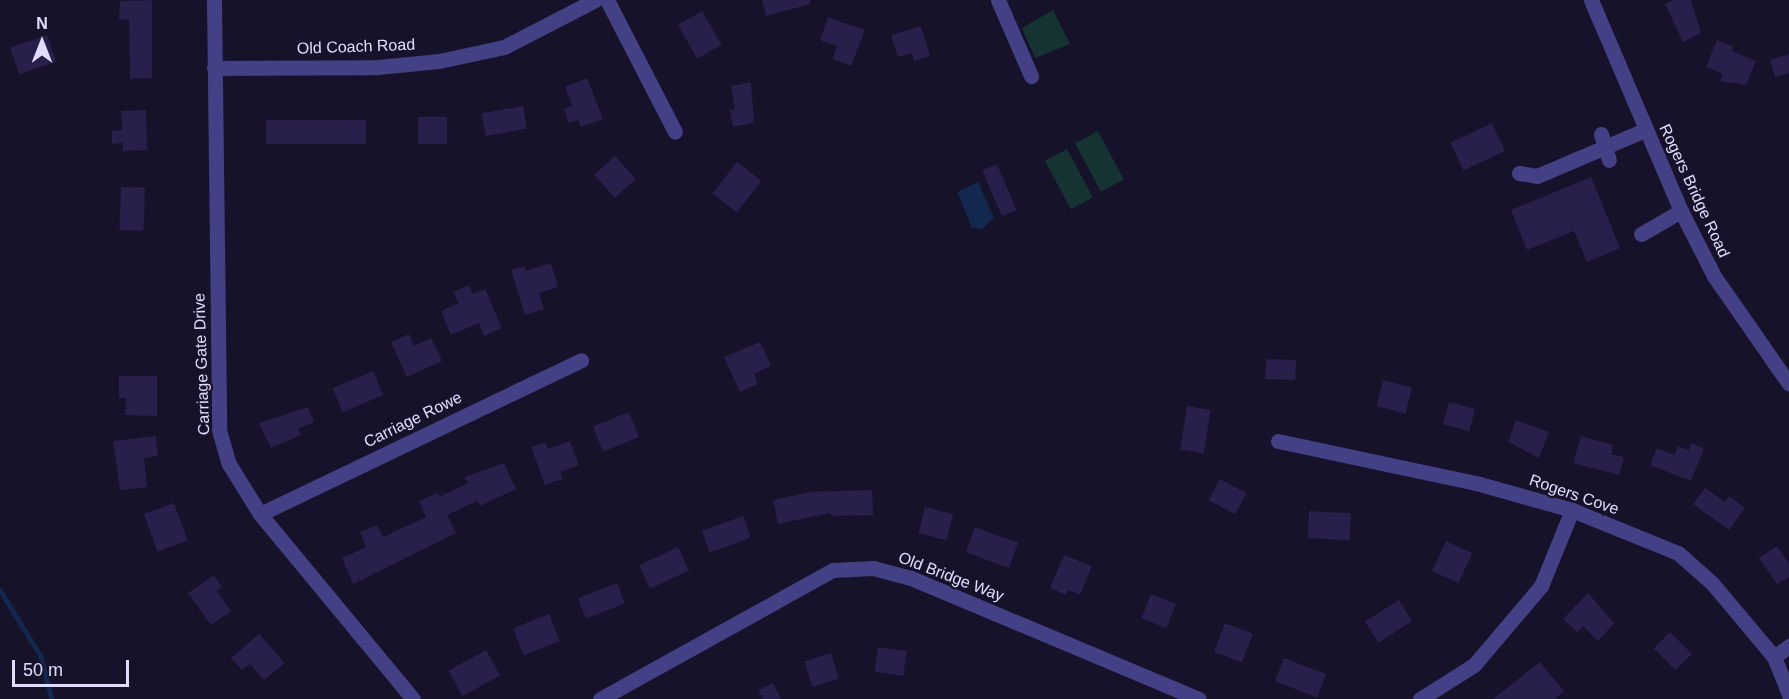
<!DOCTYPE html>
<html>
<head>
<meta charset="utf-8">
<style>
  body { margin:0 }
  #map { position:relative; width:1789px; height:699px; overflow:hidden; background:#16122a; font-family:Arial,sans-serif }
  div>[style] { position:absolute }
  .green>* { inset:0; background:#153332; transform-origin:0 0 }
  .water>* { inset:0; background:#12284e }
  .stream>* { height:4.5px; margin:-2.25px; padding:0 2.25px; transform-origin:2.25px; border-radius:2.25px; background:#12284e }
  .building>* { inset:0; background:#281f4a; transform-origin:0 0 }
  .minor>* { height:15px; margin:-7.5px; padding:0 7.5px; transform-origin:7.5px; border-radius:7.5px; background:#434086 }
  span { translate:-50% -50%; white-space:nowrap; text-align:center; line-height:1.15; -webkit-text-stroke:4.5px #16122a; paint-order:stroke }
  .street-label { font-size:16px; color:#e0dcfd }
  .north { position:absolute; left:12px; top:12px; width:60px; height:60px; -webkit-text-stroke:4px #16122a; paint-order:stroke; rotate:0deg; font-size:16px; font-weight:700; line-height:24px; text-align:center; color:#e0dcfd }
  .north::after { content:''; display:block; margin:auto; width:21px; height:27px; background:#e0dcfd; clip-path:polygon(50% 0,100% 100%,50% 72%,0 100%) }
  .scale { position:absolute; left:12px; top:660px; width:117px; height:27px; box-sizing:border-box; border:3px solid #e0dcfd; border-top:0; padding-left:8px; font-size:18px; line-height:21px; white-space:nowrap; color:#e0dcfd; -webkit-text-stroke:4px #16122a; paint-order:stroke }
</style>
</head>
<body>
<div id="map">
  <div class="green">
    <i style="clip-path:polygon(1053px 10px,1070px 44px,1035px 58px,1022px 28px)"></i>
    <i style="left:1098px;top:131px;width:55px;height:26px;rotate:62deg"></i>
    <i style="left:1067px;top:149px;width:55px;height:25px;rotate:62deg"></i>
  </div>
  <div class="water">
    <i style="clip-path:polygon(978px 182px,994px 218px,982px 229px,972px 228px,957px 192px)"></i>
  </div>
  <div class="stream">
    <i style="left:0;top:590px;width:78px;rotate:58.2deg"></i>
    <i style="left:41px;top:656px;width:44px;rotate:75.7deg"></i>
  </div>
  <div class="building">
    <i style="clip-path:polygon(152px 0,152px 78px,130px 79px,129px 20px,119px 19px,120px 1px)"></i>
    <i style="clip-path:polygon(762px 0,810px 0,811px 4px,766px 16px)"></i>
    <i style="clip-path:polygon(1673px 0,1691px 0,1701px 33px,1683px 42px,1665px 4px)"></i>
    <i style="left:702px;top:11px;width:39px;height:28px;rotate:60deg"></i>
    <i style="clip-path:polygon(828px 17px,865px 30px,851px 66px,833px 59px,837px 46px,820px 40px)"></i>
    <i style="clip-path:polygon(921px 26px,930px 56px,914px 61px,912px 53px,898px 57px,891px 35px)"></i>
    <i style="left:47px;top:35px;width:28px;height:39px;rotate:71deg"></i>
    <i style="clip-path:polygon(1717px 40px,1734px 47px,1732px 51px,1756px 61px,1746px 85px,1720px 81px,1723px 74px,1706px 67px)"></i>
    <i style="clip-path:polygon(1789px 54px,1789px 73px,1775px 77px,1770px 60px)"></i>
    <i style="clip-path:polygon(587px 78px,603px 119px,581px 127px,578px 120px,569px 123px,564px 109px,572px 106px,565px 87px)"></i>
    <i style="clip-path:polygon(751px 82px,754px 123px,733px 127px,730px 110px,735px 109px,731px 86px)"></i>
    <i style="left:523px;top:106px;width:23px;height:42px;rotate:80deg"></i>
    <i style="clip-path:polygon(146px 110px,147px 150px,123px 151px,123px 143px,112px 144px,112px 131px,122px 130px,121px 111px)"></i>
    <i style="left:418px;top:117px;width:29px;height:27px"></i>
    <i style="left:366px;top:120px;width:24px;height:100px;rotate:90deg"></i>
    <i style="left:1492px;top:123px;width:31px;height:46px;rotate:65deg"></i>
    <i style="left:615px;top:156px;width:31px;height:28px;rotate:48deg"></i>
    <i style="left:737px;top:162px;width:31px;height:40px;rotate:38deg"></i>
    <i style="left:997px;top:164px;width:50px;height:16px;rotate:67deg"></i>
    <i style="clip-path:polygon(1591px 177px,1620px 248px,1587px 262px,1574px 231px,1527px 250px,1511px 210px)"></i>
    <i style="left:121px;top:187px;width:24px;height:43px;rotate:2deg"></i>
    <i style="clip-path:polygon(551px 263px,558px 287px,539px 293px,544px 309px,525px 315px,511px 270px,525px 266px,526px 271px)"></i>
    <i style="clip-path:polygon(469px 285px,473px 294px,485px 289px,502px 328px,484px 336px,479px 323px,451px 335px,441px 311px,459px 303px,453px 292px)"></i>
    <i style="clip-path:polygon(409px 334px,414px 346px,431px 338px,442px 361px,407px 377px,391px 342px)"></i>
    <i style="clip-path:polygon(760px 342px,771px 366px,754px 374px,758px 384px,740px 392px,724px 357px)"></i>
    <i style="left:1266px;top:359px;width:30px;height:20px;rotate:2deg"></i>
    <i style="left:373px;top:371px;width:26px;height:44px;rotate:67deg"></i>
    <i style="clip-path:polygon(119px 376px,157px 376px,157px 416px,125px 415px,126px 398px,119px 398px)"></i>
    <i style="left:1383px;top:380px;width:30px;height:27px;rotate:14deg"></i>
    <i style="left:1449px;top:402px;width:27px;height:23px;rotate:15deg"></i>
    <i style="left:1187px;top:406px;width:24px;height:44px;rotate:9deg"></i>
    <i style="clip-path:polygon(308px 407px,314px 422px,298px 429px,301px 435px,271px 448px,259px 423px)"></i>
    <i style="left:629px;top:412px;width:27px;height:39px;rotate:68deg"></i>
    <i style="clip-path:polygon(1516px 420px,1549px 432px,1539px 458px,1508px 442px)"></i>
    <i style="clip-path:polygon(156px 436px,158px 456px,144px 458px,147px 487px,120px 490px,113px 441px)"></i>
    <i style="clip-path:polygon(1581px 436px,1613px 445px,1611px 454px,1624px 457px,1619px 475px,1573px 463px)"></i>
    <i style="clip-path:polygon(570px 441px,579px 465px,560px 472px,563px 479px,545px 485px,531px 447px,545px 442px,548px 449px)"></i>
    <i style="clip-path:polygon(1691px 443px,1704px 448px,1691px 481px,1650px 465px,1657px 448px,1674px 455px,1678px 446px,1689px 450px)"></i>
    <i style="clip-path:polygon(504px 463px,516px 489px,480px 506px,477px 501px,447px 515px,456px 533px,353px 584px,342px 558px,366px 547px,360px 532px,377px 525px,383px 537px,426px 517px,419px 501px,437px 493px,439px 497px,468px 483px,465px 477px)"></i>
    <i style="left:1220px;top:479px;width:30px;height:24px;rotate:28deg"></i>
    <i style="clip-path:polygon(1705px 488px,1725px 502px,1729px 496px,1745px 508px,1729px 530px,1693px 504px)"></i>
    <i style="clip-path:polygon(872px 490px,873px 515px,831px 516px,830px 513px,778px 524px,773px 500px,810px 492px)"></i>
    <i style="left:174px;top:503px;width:40px;height:32px;rotate:70deg"></i>
    <i style="left:925px;top:507px;width:29px;height:27px;rotate:14deg"></i>
    <i style="left:1309px;top:511px;width:42px;height:27px;rotate:3deg"></i>
    <i style="left:743px;top:516px;width:23px;height:44px;rotate:70deg"></i>
    <i style="left:975px;top:527px;width:46px;height:27px;rotate:20deg"></i>
    <i style="left:1446px;top:541px;width:29px;height:33px;rotate:25deg"></i>
    <i style="clip-path:polygon(1777px 546px,1789px 564px,1789px 577px,1777px 584px,1759px 558px)"></i>
    <i style="left:678px;top:547px;width:26px;height:43px;rotate:65deg"></i>
    <i style="clip-path:polygon(1064px 555px,1092px 566px,1080px 595px,1068px 590px,1066px 595px,1050px 588px)"></i>
    <i style="clip-path:polygon(214px 575px,222px 587px,217px 591px,231px 611px,211px 625px,188px 593px)"></i>
    <i style="left:617px;top:583px;width:22px;height:42px;rotate:69deg"></i>
    <i style="clip-path:polygon(1588px 593px,1614px 623px,1598px 641px,1583px 626px,1577px 632px,1563px 619px)"></i>
    <i style="left:1151px;top:594px;width:27px;height:26px;rotate:22deg"></i>
    <i style="left:1399px;top:600px;width:25px;height:40px;rotate:58deg"></i>
    <i style="left:549px;top:614px;width:29px;height:39px;rotate:68deg"></i>
    <i style="left:1225px;top:623px;width:30px;height:31px;rotate:21deg"></i>
    <i style="left:1670px;top:632px;width:31px;height:23px;rotate:45deg"></i>
    <i style="clip-path:polygon(259px 634px,285px 663px,264px 680px,250px 664px,242px 670px,231px 658px)"></i>
    <i style="left:878px;top:647px;width:29px;height:25px;rotate:8deg"></i>
    <i style="left:486px;top:650px;width:29px;height:43px;rotate:61deg"></i>
    <i style="left:831px;top:653px;width:27px;height:28px;rotate:73deg"></i>
    <i style="left:1284px;top:658px;width:45px;height:25px;rotate:21deg"></i>
    <i style="clip-path:polygon(1540px 662px,1564px 691px,1555px 699px,1493px 699px)"></i>
    <i style="clip-path:polygon(773px 683px,781px 699px,763px 699px,758px 690px)"></i>
  </div>
  <div class="minor">
    <i style="left:214px;top:0;width:430px;rotate:89.3deg"></i>
    <i style="left:219px;top:430px;width:35px;rotate:74deg"></i>
    <i style="left:229px;top:464px;width:59px;rotate:58.2deg"></i>
    <i style="left:260px;top:514px;width:240px;rotate:50.4deg"></i>
    <i style="left:607px;top:0;width:148px;rotate:62.7deg"></i>
    <i style="left:998px;top:0;width:83px;rotate:66.5deg"></i>
    <i style="left:1591px;top:0;width:229px;rotate:66.9deg"></i>
    <i style="left:1681px;top:211px;width:73px;rotate:63.1deg"></i>
    <i style="left:1714px;top:276px;width:131px;rotate:55.2deg"></i>
    <i style="left:214px;top:68px;width:164px;rotate:-0.3deg"></i>
    <i style="left:378px;top:67px;width:61px;rotate:-5.6deg"></i>
    <i style="left:439px;top:61px;width:66px;rotate:-12.2deg"></i>
    <i style="left:504px;top:47px;width:102px;rotate:-27.3deg"></i>
    <i style="left:1601px;top:134px;width:27px;rotate:73deg"></i>
    <i style="left:1519px;top:173px;width:18px;rotate:9deg"></i>
    <i style="left:1537px;top:176px;width:117px;rotate:-23.1deg"></i>
    <i style="left:1641px;top:234px;width:46px;rotate:-29.9deg"></i>
    <i style="left:1278px;top:441px;width:202px;rotate:12deg"></i>
    <i style="left:1476px;top:483px;width:100px;rotate:15.7deg"></i>
    <i style="left:1572px;top:510px;width:114px;rotate:22.1deg"></i>
    <i style="left:1678px;top:553px;width:45px;rotate:41.4deg"></i>
    <i style="left:1712px;top:583px;width:97px;rotate:50deg"></i>
    <i style="left:1774px;top:657px;width:40px;rotate:68deg"></i>
    <i style="left:260px;top:514px;width:356px;rotate:-25.6deg"></i>
    <i style="left:1774px;top:657px;width:19px;rotate:-36deg"></i>
    <i style="left:600px;top:699px;width:266px;rotate:-29deg"></i>
    <i style="left:833px;top:570px;width:40px;rotate:-2.9deg"></i>
    <i style="left:873px;top:568px;width:39px;rotate:15deg"></i>
    <i style="left:911px;top:578px;width:312px;rotate:22.8deg"></i>
    <i style="left:1420px;top:699px;width:64px;rotate:-32.2deg"></i>
    <i style="left:1474px;top:665px;width:104px;rotate:-49.7deg"></i>
    <i style="left:1541px;top:586px;width:82px;rotate:-67.8deg"></i>
  </div>
  <div class="street-label">
    <span style="left:356px;top:47px;rotate:-2deg">Old Coach Road</span>
    <span style="left:1694px;top:191px;rotate:65deg">Rogers Bridge Road</span>
    <span style="left:202px;top:364px;rotate:-92deg">Carriage Gate Drive</span>
    <span style="left:413px;top:420px;rotate:-26deg">Carriage Rowe</span>
    <span style="left:1574px;top:495px;rotate:19deg">Rogers Cove</span>
    <span style="left:951px;top:577px;rotate:21deg">Old Bridge Way</span>
  </div>
  <div class="north">N</div>
  <div class="scale">50 m</div>
</div>
</body>
</html>
